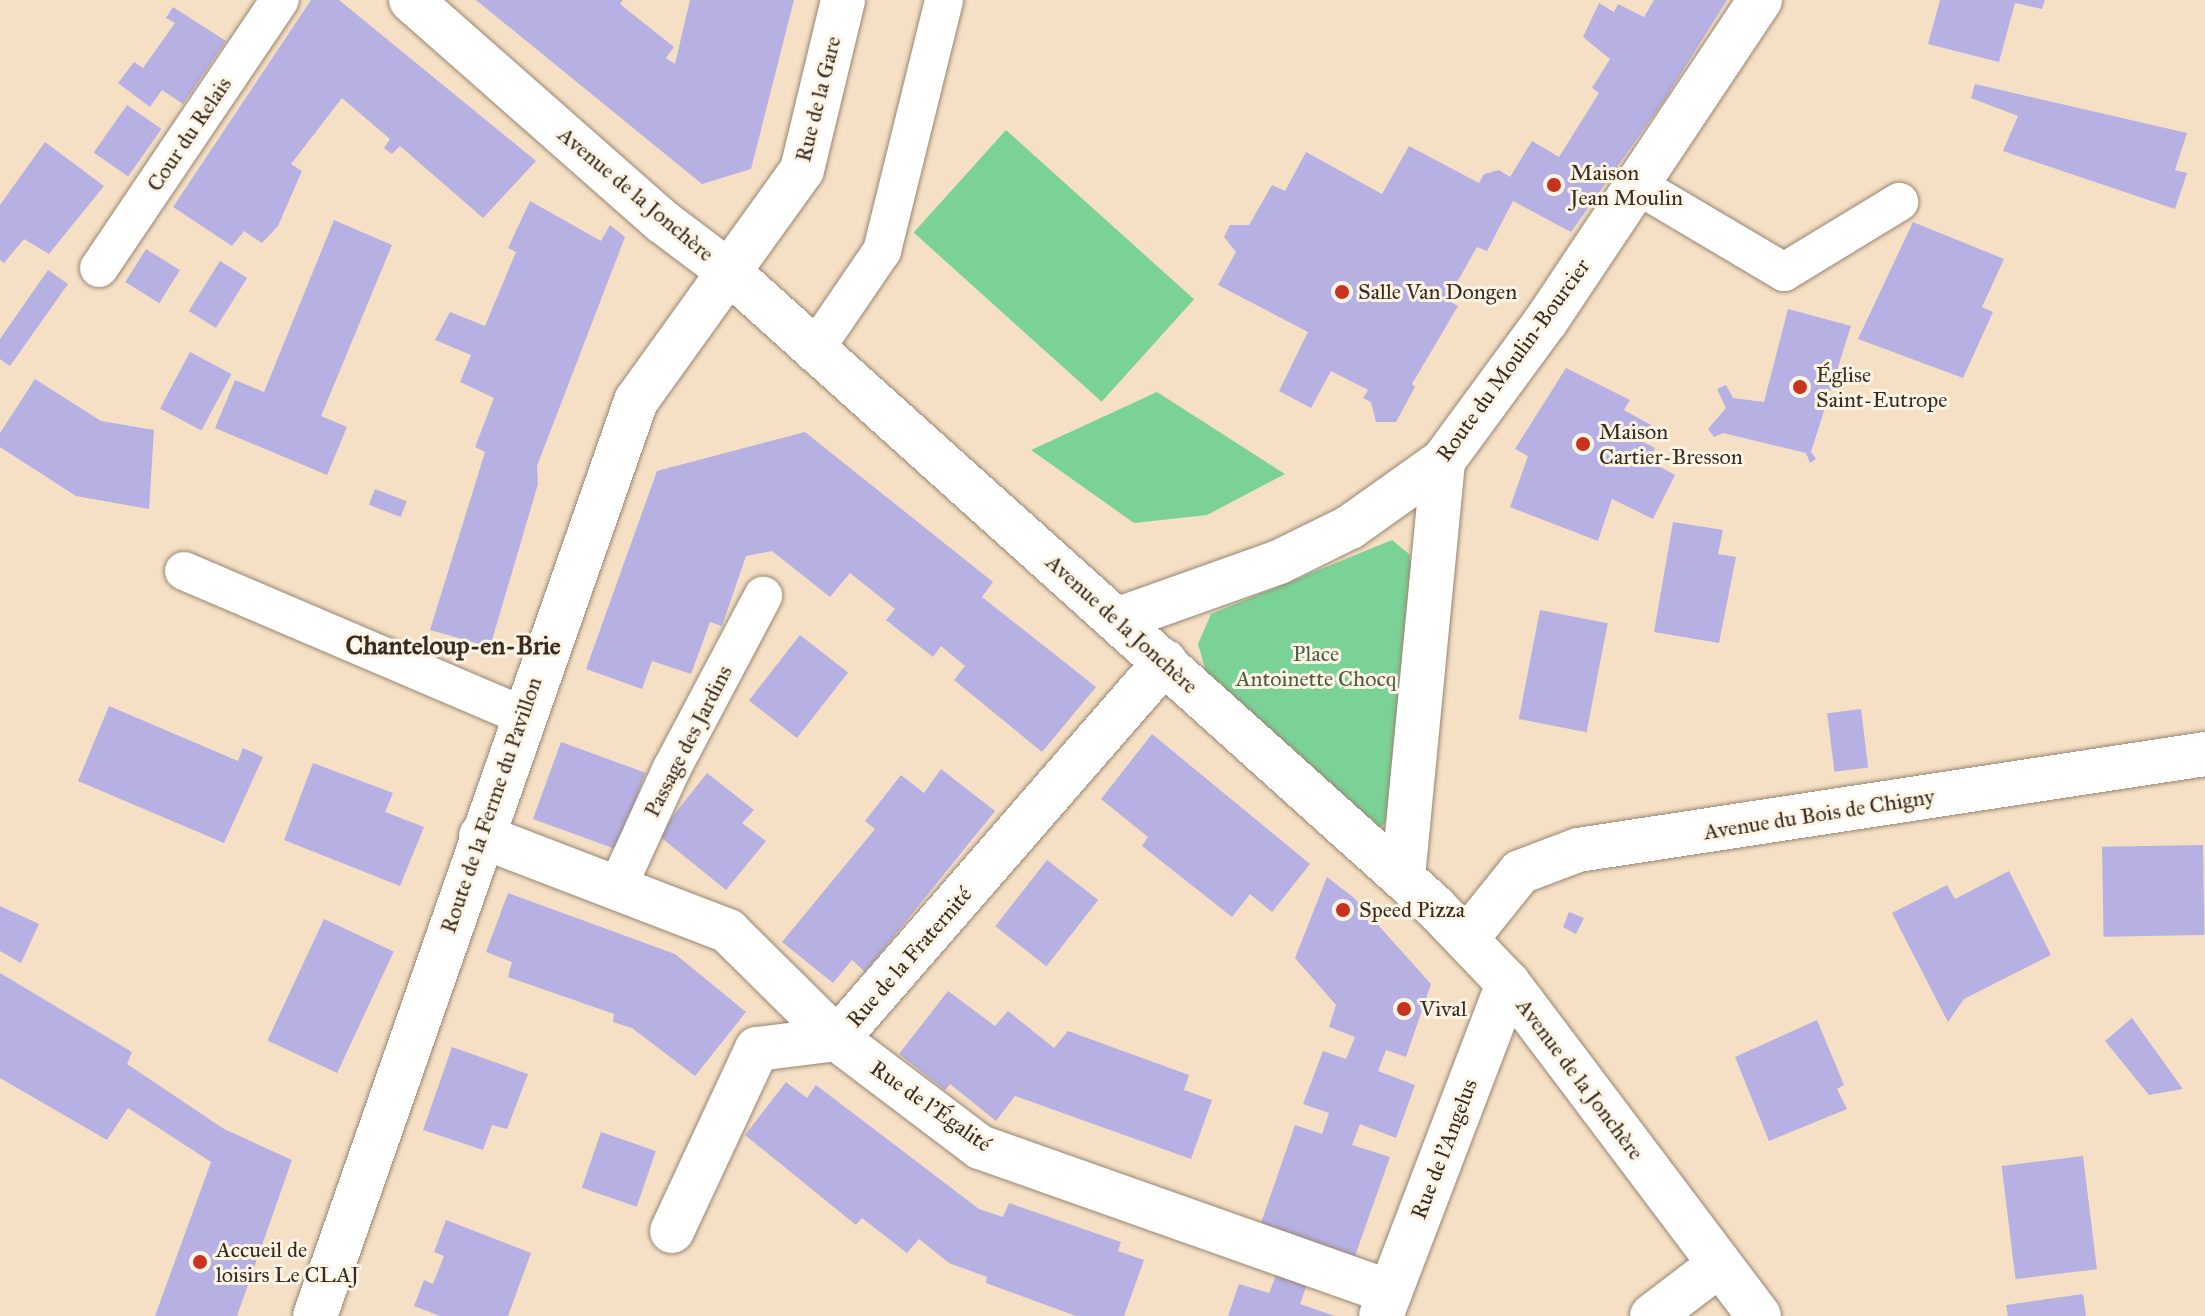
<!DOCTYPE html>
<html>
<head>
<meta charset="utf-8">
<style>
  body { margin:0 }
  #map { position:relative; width:2205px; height:1316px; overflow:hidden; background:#f5e0c5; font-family:"IM FELL Great Primer",serif }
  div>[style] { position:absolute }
  .green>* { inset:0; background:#7bd297; transform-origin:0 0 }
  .building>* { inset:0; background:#b7b0e3; transform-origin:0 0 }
  .roads { filter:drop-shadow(0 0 2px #988572) drop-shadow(0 0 2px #988572) }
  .lane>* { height:38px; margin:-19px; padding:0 19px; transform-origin:19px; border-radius:19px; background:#fff }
  .street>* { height:44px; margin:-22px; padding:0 22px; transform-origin:22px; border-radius:22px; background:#fff }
  .secondary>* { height:44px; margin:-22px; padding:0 22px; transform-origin:22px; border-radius:22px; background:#fff }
  .dots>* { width:22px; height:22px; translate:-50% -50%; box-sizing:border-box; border:4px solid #fcf5e5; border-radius:50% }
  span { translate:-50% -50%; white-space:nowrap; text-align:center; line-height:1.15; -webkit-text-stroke:6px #fcf5e5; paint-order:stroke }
  .street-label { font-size:22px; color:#3b2a1e }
  .poi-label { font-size:22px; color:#3b2a1e }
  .left { translate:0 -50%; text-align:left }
  .park-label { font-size:22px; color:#4e5c42 }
  .quarter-label { font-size:26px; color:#3b2a1e; font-weight:700 }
</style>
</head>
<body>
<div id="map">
  <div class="green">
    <i style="left:1006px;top:130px;width:253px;height:138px;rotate:42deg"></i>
    <i style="clip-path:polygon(1157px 392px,1285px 474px,1207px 515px,1134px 523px,1031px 450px)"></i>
    <i style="clip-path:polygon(1392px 540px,1409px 554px,1413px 576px,1391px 816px,1380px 828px,1211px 689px,1198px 644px,1211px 614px)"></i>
  </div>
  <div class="building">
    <i style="clip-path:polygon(311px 0,339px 0,536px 161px,483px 218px,400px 146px,392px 154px,384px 148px,390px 139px,342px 98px,291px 164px,302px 171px,278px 226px,262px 243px,244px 231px,232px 246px,173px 207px)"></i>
    <i style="clip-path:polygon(476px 0,623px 0,620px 4px,674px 47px,666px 58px,675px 64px,690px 0,794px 0,751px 169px,702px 184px)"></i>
    <i style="clip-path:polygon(1654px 0,1727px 0,1663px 102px,1571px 232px,1513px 201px,1487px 251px,1477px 247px,1447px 300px,1458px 306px,1412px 384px,1415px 387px,1396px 422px,1376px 422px,1371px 402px,1363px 398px,1368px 390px,1331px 371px,1311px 408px,1279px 391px,1308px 332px,1218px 285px,1236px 252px,1224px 237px,1230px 225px,1249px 225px,1272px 185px,1285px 191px,1306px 152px,1382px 194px,1409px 146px,1479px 183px,1484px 174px,1499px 170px,1510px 177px,1532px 141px,1559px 157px,1599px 93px,1592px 88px,1610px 59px,1583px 37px,1599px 3px,1614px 12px,1618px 4px,1644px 17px)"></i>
    <i style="clip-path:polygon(1940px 0,2045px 0,2042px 9px,2015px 3px,1999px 62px,1928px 44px)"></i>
    <i style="clip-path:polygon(173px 7px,226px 41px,183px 104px,162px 90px,150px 107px,118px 83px,134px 62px,143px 68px,175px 23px,166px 18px)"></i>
    <i style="clip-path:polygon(1975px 84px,2187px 133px,2175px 170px,2187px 173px,2175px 209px,2003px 151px,2018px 116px,1971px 98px)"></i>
    <i style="left:127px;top:105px;width:42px;height:58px;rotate:35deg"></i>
    <i style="clip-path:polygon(45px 142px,104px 186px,49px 254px,24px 239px,4px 263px,0 260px,0 205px)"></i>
    <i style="clip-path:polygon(530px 201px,601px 241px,610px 225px,625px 237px,537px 466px,538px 484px,490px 647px,430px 630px,485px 452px,475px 447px,494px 398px,460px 382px,471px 355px,435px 340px,450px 312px,485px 326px,516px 252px,508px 248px)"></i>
    <i style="clip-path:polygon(334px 220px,392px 245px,321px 416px,347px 427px,327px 475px,215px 428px,235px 380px,264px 392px)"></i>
    <i style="clip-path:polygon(1913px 222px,2004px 259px,1982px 307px,1993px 312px,1963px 378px,1858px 339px)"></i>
    <i style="left:146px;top:249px;width:40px;height:39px;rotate:32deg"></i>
    <i style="left:220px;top:261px;width:32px;height:59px;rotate:32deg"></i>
    <i style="clip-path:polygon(48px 270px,68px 284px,10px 366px,0 359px,0 339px)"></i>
    <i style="clip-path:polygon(1788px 309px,1851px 326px,1811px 452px,1816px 459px,1810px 463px,1806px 453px,1723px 433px,1714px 437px,1708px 429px,1726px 408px,1717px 389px,1726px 385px,1733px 398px,1764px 402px)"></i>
    <i style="left:190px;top:352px;width:47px;height:64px;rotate:28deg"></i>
    <i style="clip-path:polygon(1566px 368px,1630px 400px,1624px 410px,1651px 425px,1641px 441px,1655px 448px,1649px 461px,1675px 475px,1653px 519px,1612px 499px,1598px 541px,1510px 507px,1528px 456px,1515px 449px)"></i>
    <i style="clip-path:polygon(35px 379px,101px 421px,154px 430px,149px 509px,76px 496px,0 447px,0 433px)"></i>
    <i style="clip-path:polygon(805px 432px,993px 582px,982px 597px,1096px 687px,1042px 752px,954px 680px,965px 666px,941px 646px,933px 657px,886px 620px,895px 609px,850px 573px,830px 597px,772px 551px,746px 556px,722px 626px,710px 622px,691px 674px,652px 661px,642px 689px,586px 669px,657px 471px)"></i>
    <i style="left:375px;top:489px;width:34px;height:17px;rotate:21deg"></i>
    <i style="clip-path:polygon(1673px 522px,1723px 530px,1718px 554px,1736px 557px,1719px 643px,1654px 632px)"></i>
    <i style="left:1540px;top:610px;width:69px;height:111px;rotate:11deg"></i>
    <i style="left:800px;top:635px;width:61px;height:83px;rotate:38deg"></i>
    <i style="clip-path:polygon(109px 706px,238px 761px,243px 748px,263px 757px,224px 843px,78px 781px)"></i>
    <i style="left:1861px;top:709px;width:59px;height:34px;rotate:83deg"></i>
    <i style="clip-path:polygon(1152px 734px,1310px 864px,1272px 912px,1250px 894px,1232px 917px,1142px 846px,1148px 837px,1101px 799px)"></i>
    <i style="left:561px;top:742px;width:90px;height:82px;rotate:20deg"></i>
    <i style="clip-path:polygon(313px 763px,393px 793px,385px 812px,424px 827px,400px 886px,284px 840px)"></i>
    <i style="clip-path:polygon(941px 769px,995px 811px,865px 972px,852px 960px,833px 983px,782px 942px,875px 829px,865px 821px,901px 775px,924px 793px)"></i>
    <i style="clip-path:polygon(707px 773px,754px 810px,742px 823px,766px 841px,726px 890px,658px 835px)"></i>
    <i style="left:2203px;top:845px;width:90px;height:101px;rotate:89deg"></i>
    <i style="left:1047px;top:860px;width:65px;height:84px;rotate:38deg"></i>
    <i style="clip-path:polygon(2009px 871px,2051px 955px,1964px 999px,1948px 1022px,1892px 913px,1947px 885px,1955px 899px)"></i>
    <i style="clip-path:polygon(1327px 877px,1353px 897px,1431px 984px,1406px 1057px,1386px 1050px,1378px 1071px,1415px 1085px,1396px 1138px,1360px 1124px,1352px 1145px,1390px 1157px,1355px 1256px,1261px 1223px,1295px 1125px,1322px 1134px,1329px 1113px,1303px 1104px,1323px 1051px,1346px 1059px,1355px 1037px,1329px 1027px,1336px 1005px,1295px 958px)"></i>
    <i style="clip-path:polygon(508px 893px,675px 954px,746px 1012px,695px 1076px,632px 1028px,613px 1022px,614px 1014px,508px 977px,512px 962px,486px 952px)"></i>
    <i style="clip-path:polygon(0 906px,39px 924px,21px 963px,0 951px)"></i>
    <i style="clip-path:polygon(1569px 912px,1584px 918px,1576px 934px,1563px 927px)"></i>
    <i style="left:324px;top:919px;width:77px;height:134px;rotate:25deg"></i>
    <i style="clip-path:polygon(0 973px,132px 1052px,127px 1064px,224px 1129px,292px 1160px,237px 1316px,155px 1316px,211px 1162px,128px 1108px,107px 1140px,0 1078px)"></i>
    <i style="clip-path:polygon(948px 991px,995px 1026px,1008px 1011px,1054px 1048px,1068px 1031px,1189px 1075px,1184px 1090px,1212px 1100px,1191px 1159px,1015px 1096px,996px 1121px,950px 1084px,945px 1090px,899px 1054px)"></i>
    <i style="clip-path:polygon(2132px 1018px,2183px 1089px,2149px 1095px,2105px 1041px)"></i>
    <i style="clip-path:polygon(1817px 1020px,1844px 1085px,1837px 1089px,1847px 1109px,1769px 1141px,1735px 1057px)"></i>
    <i style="clip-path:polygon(452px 1047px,528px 1074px,507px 1129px,492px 1125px,483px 1150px,423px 1130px)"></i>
    <i style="clip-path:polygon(786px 1082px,807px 1098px,816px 1085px,979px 1209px,1003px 1217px,1009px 1203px,1121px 1242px,1118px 1251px,1144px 1260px,1124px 1316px,1076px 1316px,986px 1283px,987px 1277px,949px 1263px,919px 1239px,907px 1253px,862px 1218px,856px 1225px,745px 1135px)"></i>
    <i style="left:601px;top:1132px;width:58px;height:59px;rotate:19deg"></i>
    <i style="left:2083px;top:1156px;width:114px;height:82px;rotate:83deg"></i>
    <i style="clip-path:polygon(446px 1220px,531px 1253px,508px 1316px,440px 1316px,414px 1306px,424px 1280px,433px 1284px,444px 1256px,434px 1252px)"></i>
    <i style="clip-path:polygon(1277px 1273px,1307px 1284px,1300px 1304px,1335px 1316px,1228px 1316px,1239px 1284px,1269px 1293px)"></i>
    <i style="clip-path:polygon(2083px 1294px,2086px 1316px,2008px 1316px,2006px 1305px)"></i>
  </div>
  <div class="roads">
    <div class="lane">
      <i style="left:1637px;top:185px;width:171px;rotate:30.6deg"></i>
      <i style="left:1784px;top:272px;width:135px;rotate:-31.3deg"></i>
      <i style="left:99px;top:268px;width:323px;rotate:-56deg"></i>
      <i style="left:813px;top:352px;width:122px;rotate:-55.7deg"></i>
      <i style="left:882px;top:251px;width:259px;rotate:-76.1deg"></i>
      <i style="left:184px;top:571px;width:367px;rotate:23.1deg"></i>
      <i style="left:617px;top:888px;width:132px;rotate:-65.4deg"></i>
      <i style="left:672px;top:768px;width:195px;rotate:-62.1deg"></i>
    </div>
    <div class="street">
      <i style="left:1119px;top:619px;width:170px;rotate:-19.6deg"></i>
      <i style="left:1279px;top:562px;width:79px;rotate:-26.2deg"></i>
      <i style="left:1350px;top:527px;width:114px;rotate:-35.4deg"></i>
      <i style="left:1443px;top:461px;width:174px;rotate:-53.7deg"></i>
      <i style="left:1546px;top:321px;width:386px;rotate:-56.3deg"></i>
      <i style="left:481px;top:836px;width:265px;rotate:21deg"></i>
      <i style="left:728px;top:931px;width:153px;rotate:44.7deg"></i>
      <i style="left:837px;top:1039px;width:179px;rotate:37.1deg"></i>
      <i style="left:980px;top:1147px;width:435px;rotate:19.5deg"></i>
      <i style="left:1403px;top:877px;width:418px;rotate:-84.5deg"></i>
      <i style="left:672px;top:1231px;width:201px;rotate:-65deg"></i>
      <i style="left:757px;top:1049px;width:81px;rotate:-7.1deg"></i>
      <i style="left:837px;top:1039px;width:500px;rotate:-49deg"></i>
      <i style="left:315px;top:1316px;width:970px;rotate:-70.67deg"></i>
      <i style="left:636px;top:401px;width:284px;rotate:-54.3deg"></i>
      <i style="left:802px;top:170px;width:175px;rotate:-76.4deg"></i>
      <i style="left:1381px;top:1316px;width:356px;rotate:-69.1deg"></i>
      <i style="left:1652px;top:1316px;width:84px;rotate:-37.3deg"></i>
    </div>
    <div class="secondary">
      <i style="left:411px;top:0;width:336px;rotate:41.4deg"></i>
      <i style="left:663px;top:222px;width:81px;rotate:37deg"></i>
      <i style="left:728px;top:271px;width:951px;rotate:41.97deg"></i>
      <i style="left:1435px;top:907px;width:105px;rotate:46.2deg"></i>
      <i style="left:1508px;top:983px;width:417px;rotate:53deg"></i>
      <i style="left:1467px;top:938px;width:85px;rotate:-51.2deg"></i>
      <i style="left:1520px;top:872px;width:62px;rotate:-20.8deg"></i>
      <i style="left:1578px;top:850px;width:634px;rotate:-8.7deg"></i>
    </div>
  </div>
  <div class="dots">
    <i style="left:1554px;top:185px;background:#c8321e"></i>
    <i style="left:1342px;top:292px;background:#c8321e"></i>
    <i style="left:1800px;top:387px;background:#c8321e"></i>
    <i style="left:1583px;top:444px;background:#c8321e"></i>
    <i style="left:1343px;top:910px;background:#c8321e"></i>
    <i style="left:1404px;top:1009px;background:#c8321e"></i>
    <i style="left:200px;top:1262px;background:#c8321e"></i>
  </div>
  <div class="street-label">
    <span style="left:818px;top:99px;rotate:-76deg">Rue de la Gare</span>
    <span style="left:189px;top:134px;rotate:-56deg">Cour du Relais</span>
    <span style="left:636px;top:194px;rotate:40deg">Avenue de la Jonchère</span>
    <span style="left:1513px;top:360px;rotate:-54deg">Route du Moulin-Bourcier</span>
    <span style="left:1122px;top:624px;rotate:42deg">Avenue de la Jonchère</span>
    <span style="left:688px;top:741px;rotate:-63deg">Passage des Jardins</span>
    <span style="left:491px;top:805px;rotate:-71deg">Route de la Ferme du Pavillon</span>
    <span style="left:1819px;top:814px;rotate:-9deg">Avenue du Bois de Chigny</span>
    <span style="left:909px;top:957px;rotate:-49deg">Rue de la Fraternité</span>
    <span style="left:1580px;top:1079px;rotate:53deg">Avenue de la Jonchère</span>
    <span style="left:931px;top:1106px;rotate:35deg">Rue de l'Égalité</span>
    <span style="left:1444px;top:1149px;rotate:-69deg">Rue de l'Angelus</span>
  </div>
  <div class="poi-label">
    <span class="left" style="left:1570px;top:185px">Maison<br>Jean Moulin</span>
    <span class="left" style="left:1358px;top:292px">Salle Van Dongen</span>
    <span class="left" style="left:1816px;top:387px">Église<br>Saint-Eutrope</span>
    <span class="left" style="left:1599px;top:444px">Maison<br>Cartier-Bresson</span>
    <span class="left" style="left:1359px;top:910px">Speed Pizza</span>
    <span class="left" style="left:1420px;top:1009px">Vival</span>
    <span class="left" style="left:216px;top:1262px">Accueil de<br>loisirs Le CLAJ</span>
  </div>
  <div class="park-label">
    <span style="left:1316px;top:666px">Place<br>Antoinette Chocq</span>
  </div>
  <div class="quarter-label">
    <span style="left:453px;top:646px">Chanteloup-en-Brie</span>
  </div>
</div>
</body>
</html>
